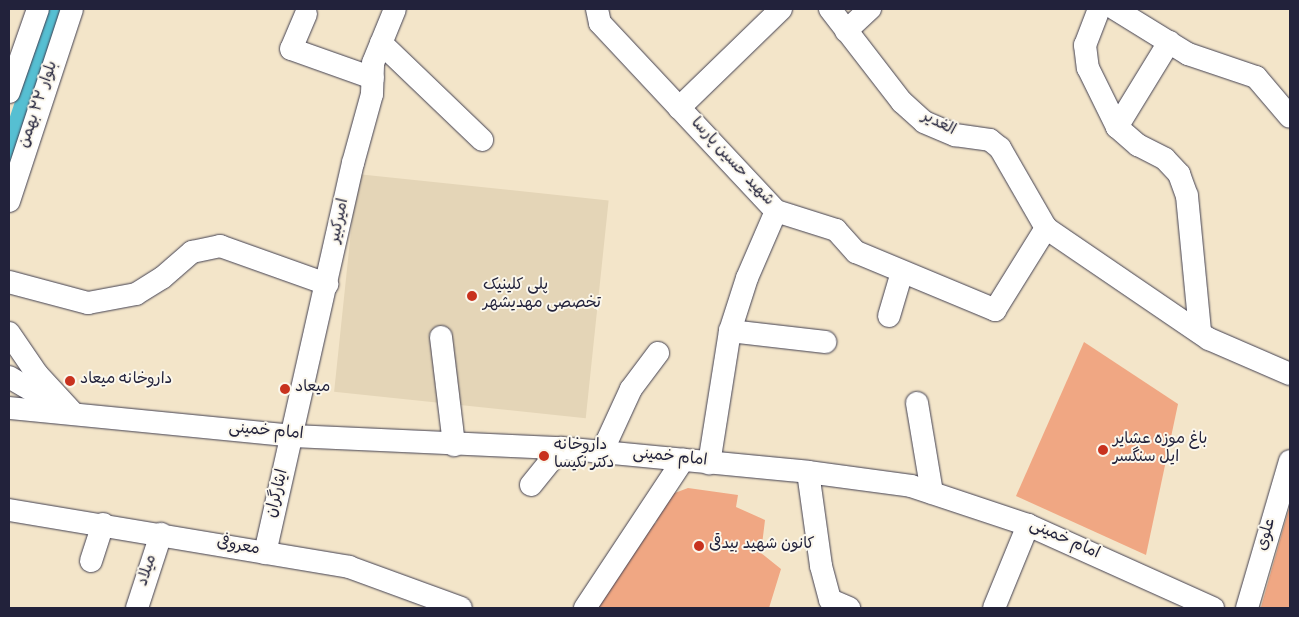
<!DOCTYPE html>
<html>
<head>
<meta charset="utf-8">
<style>
  body { margin:0 }
  #map { position:relative; width:1299px; height:617px; overflow:hidden; background:#f3e5c9; font-family:"Gochi Hand","Playpen Sans Arabic",sans-serif }
  div>[style] { position:absolute }
  .built>* { inset:0; background:#e4d5b7; transform-origin:0 0 }
  .canal>* { height:21px; margin:-10.5px; padding:0 10.5px; transform-origin:10.5px; border-radius:10.5px; background:#56bfd2 }
  .building>* { inset:0; background:#f0a783 }
  .roads { filter:drop-shadow(0 0 1px #413f50) drop-shadow(0 0 1px #413f50) }
  .minor>* { height:22px; margin:-11px; padding:0 11px; transform-origin:11px; border-radius:11px; background:#fff }
  .dots>* { width:14px; height:14px; translate:-50% -50%; box-sizing:border-box; border:2px solid #fbf7ec; border-radius:50% }
  span { translate:-50% -50%; white-space:nowrap; text-align:center; line-height:1.15; -webkit-text-stroke:4px #fbf7ec; paint-order:stroke }
  .street-label { font-size:16px; color:#22223b }
  .poi-label { font-size:16px; color:#22223b }
  .left { translate:0 -50%; text-align:left }
  .frame { position:absolute; inset:0; border:10px solid #22223b; pointer-events:none }
</style>
</head>
<body>
<div id="map">
  <div class="built">
    <i style="left:357px;top:174px;width:253px;height:219px;rotate:6deg"></i>
  </div>
  <div class="canal">
    <i style="left:9px;top:151px;width:150px;rotate:-71.7deg"></i>
  </div>
  <div class="building">
    <i style="clip-path:polygon(1084px 342px,1178px 404px,1146px 555px,1016px 496px)"></i>
    <i style="clip-path:polygon(688px 488px,738px 495px,736px 507px,765px 520px,761px 553px,781px 569px,769px 608px,597px 608px,650px 526px,656px 523px,659px 512px,664px 510px,664px 497px)"></i>
    <i style="clip-path:polygon(1290px 505px,1290px 608px,1264px 608px,1261px 607px)"></i>
  </div>
  <div class="roads">
    <div class="minor">
      <i style="left:597px;top:9px;width:14px;rotate:78deg"></i>
      <i style="left:600px;top:23px;width:258px;rotate:46.9deg"></i>
      <i style="left:776px;top:211px;width:73px;rotate:113.4deg"></i>
      <i style="left:747px;top:278px;width:56px;rotate:107.8deg"></i>
      <i style="left:730px;top:331px;width:134px;rotate:99deg"></i>
      <i style="left:830px;top:9px;width:118px;rotate:52.3deg"></i>
      <i style="left:902px;top:102px;width:30px;rotate:42deg"></i>
      <i style="left:924px;top:122px;width:34px;rotate:23deg"></i>
      <i style="left:955px;top:135px;width:35px;rotate:8deg"></i>
      <i style="left:990px;top:140px;width:13px;rotate:39deg"></i>
      <i style="left:1000px;top:148px;width:92px;rotate:60.1deg"></i>
      <i style="left:1046px;top:228px;width:197px;rotate:34.3deg"></i>
      <i style="left:1209px;top:339px;width:88px;rotate:23.4deg"></i>
      <i style="left:1099px;top:9px;width:39px;rotate:111deg"></i>
      <i style="left:1085px;top:45px;width:23px;rotate:83deg"></i>
      <i style="left:1088px;top:68px;width:66px;rotate:63.8deg"></i>
      <i style="left:1117px;top:127px;width:28px;rotate:41deg"></i>
      <i style="left:1138px;top:145px;width:30px;rotate:27deg"></i>
      <i style="left:1165px;top:159px;width:21px;rotate:47deg"></i>
      <i style="left:1179px;top:174px;width:23px;rotate:70deg"></i>
      <i style="left:1187px;top:196px;width:137px;rotate:84.5deg"></i>
      <i style="left:1115px;top:9px;width:86px;rotate:31.7deg"></i>
      <i style="left:1188px;top:54px;width:72px;rotate:18.7deg"></i>
      <i style="left:1256px;top:77px;width:52px;rotate:49.6deg"></i>
      <i style="left:306px;top:14px;width:38px;rotate:113deg"></i>
      <i style="left:291px;top:49px;width:87px;rotate:19.5deg"></i>
      <i style="left:846px;top:31px;width:33px;rotate:-43deg"></i>
      <i style="left:381px;top:43px;width:140px;rotate:43.8deg"></i>
      <i style="left:9px;top:92px;width:88px;rotate:-70.7deg"></i>
      <i style="left:679px;top:108px;width:142px;rotate:-44.1deg"></i>
      <i style="left:1117px;top:127px;width:100px;rotate:-58.5deg"></i>
      <i style="left:9px;top:201px;width:202px;rotate:-71.8deg"></i>
      <i style="left:776px;top:211px;width:63px;rotate:17.6deg"></i>
      <i style="left:836px;top:230px;width:30px;rotate:48deg"></i>
      <i style="left:856px;top:252px;width:151px;rotate:22.6deg"></i>
      <i style="left:995px;top:310px;width:97px;rotate:-58.1deg"></i>
      <i style="left:9px;top:282px;width:82px;rotate:14.9deg"></i>
      <i style="left:88px;top:303px;width:49px;rotate:-10.6deg"></i>
      <i style="left:136px;top:294px;width:31px;rotate:-32deg"></i>
      <i style="left:162px;top:278px;width:40px;rotate:-41deg"></i>
      <i style="left:192px;top:252px;width:29px;rotate:-12deg"></i>
      <i style="left:220px;top:246px;width:114px;rotate:19.6deg"></i>
      <i style="left:889px;top:316px;width:46px;rotate:-73.5deg"></i>
      <i style="left:730px;top:331px;width:96px;rotate:6.6deg"></i>
      <i style="left:9px;top:333px;width:50px;rotate:55.7deg"></i>
      <i style="left:37px;top:374px;width:53px;rotate:47.3deg"></i>
      <i style="left:441px;top:337px;width:109px;rotate:83.1deg"></i>
      <i style="left:9px;top:377px;width:56px;rotate:30.3deg"></i>
      <i style="left:917px;top:403px;width:91px;rotate:80.5deg"></i>
      <i style="left:9px;top:408px;width:285px;rotate:5.6deg"></i>
      <i style="left:293px;top:436px;width:268px;rotate:2.6deg"></i>
      <i style="left:561px;top:448px;width:248px;rotate:5.5deg"></i>
      <i style="left:808px;top:472px;width:104px;rotate:7.7deg"></i>
      <i style="left:911px;top:486px;width:123px;rotate:18.4deg"></i>
      <i style="left:1028px;top:525px;width:203px;rotate:24.2deg"></i>
      <i style="left:602px;top:452px;width:69px;rotate:-65.3deg"></i>
      <i style="left:631px;top:389px;width:45px;rotate:-53.1deg"></i>
      <i style="left:808px;top:472px;width:95px;rotate:82.1deg"></i>
      <i style="left:821px;top:566px;width:35px;rotate:75deg"></i>
      <i style="left:830px;top:600px;width:21px;rotate:23deg"></i>
      <i style="left:531px;top:485px;width:48px;rotate:-51deg"></i>
      <i style="left:9px;top:510px;width:345px;rotate:9.5deg"></i>
      <i style="left:349px;top:567px;width:119px;rotate:20.1deg"></i>
      <i style="left:265px;top:553px;width:400px;rotate:-77.3deg"></i>
      <i style="left:353px;top:163px;width:72px;rotate:-74.6deg"></i>
      <i style="left:372px;top:94px;width:31px;rotate:-88deg"></i>
      <i style="left:373px;top:63px;width:58px;rotate:-67.8deg"></i>
      <i style="left:91px;top:561px;width:39px;rotate:-72deg"></i>
      <i style="left:137px;top:608px;width:78px;rotate:-72deg"></i>
      <i style="left:585px;top:608px;width:178px;rotate:-56.5deg"></i>
      <i style="left:994px;top:608px;width:90px;rotate:-67.7deg"></i>
      <i style="left:1247px;top:608px;width:153px;rotate:-73.7deg"></i>
    </div>
  </div>
  <div class="dots">
    <i style="left:472px;top:296px;background:#c8321e"></i>
    <i style="left:70px;top:381px;background:#c8321e"></i>
    <i style="left:285px;top:389px;background:#c8321e"></i>
    <i style="left:1103px;top:450px;background:#c8321e"></i>
    <i style="left:544px;top:456px;background:#c8321e"></i>
    <i style="left:699px;top:546px;background:#c8321e"></i>
  </div>
  <div class="street-label">
    <span style="left:40px;top:105px;rotate:-71deg">بلوار ۲۲ بهمن</span>
    <span style="left:938px;top:125px;rotate:27deg">الغدیر</span>
    <span style="left:731px;top:163px;rotate:47deg">شهید حسین پارسا</span>
    <span style="left:341px;top:221px;rotate:-78deg">امیرکبیر</span>
    <span style="left:266px;top:433px;rotate:5deg">امام خمینی</span>
    <span style="left:670px;top:459px;rotate:6deg">امام خمینی</span>
    <span style="left:279px;top:494px;rotate:-76deg">ایثارگران</span>
    <span style="left:1268px;top:535px;rotate:-74deg">علوی</span>
    <span style="left:1064px;top:541px;rotate:24deg">امام خمینی</span>
    <span style="left:238px;top:548px;rotate:10deg">معروفی</span>
    <span style="left:149px;top:571px;rotate:-72deg">میلاد</span>
  </div>
  <div class="poi-label">
    <span class="left" style="left:483px;top:296px">پلی کلینیک<br>تخصصی مهدیشهر</span>
    <span class="left" style="left:80px;top:381px">داروخانه میعاد</span>
    <span class="left" style="left:295px;top:389px">میعاد</span>
    <span class="left" style="left:1113px;top:450px">باغ موزه عشایر<br>ایل سنگسر</span>
    <span class="left" style="left:554px;top:456px">داروخانه<br>دکتر نکیسا</span>
    <span class="left" style="left:709px;top:546px">کانون شهید بیدقی</span>
  </div>
  <div class="frame"></div>
</div>
</body>
</html>
